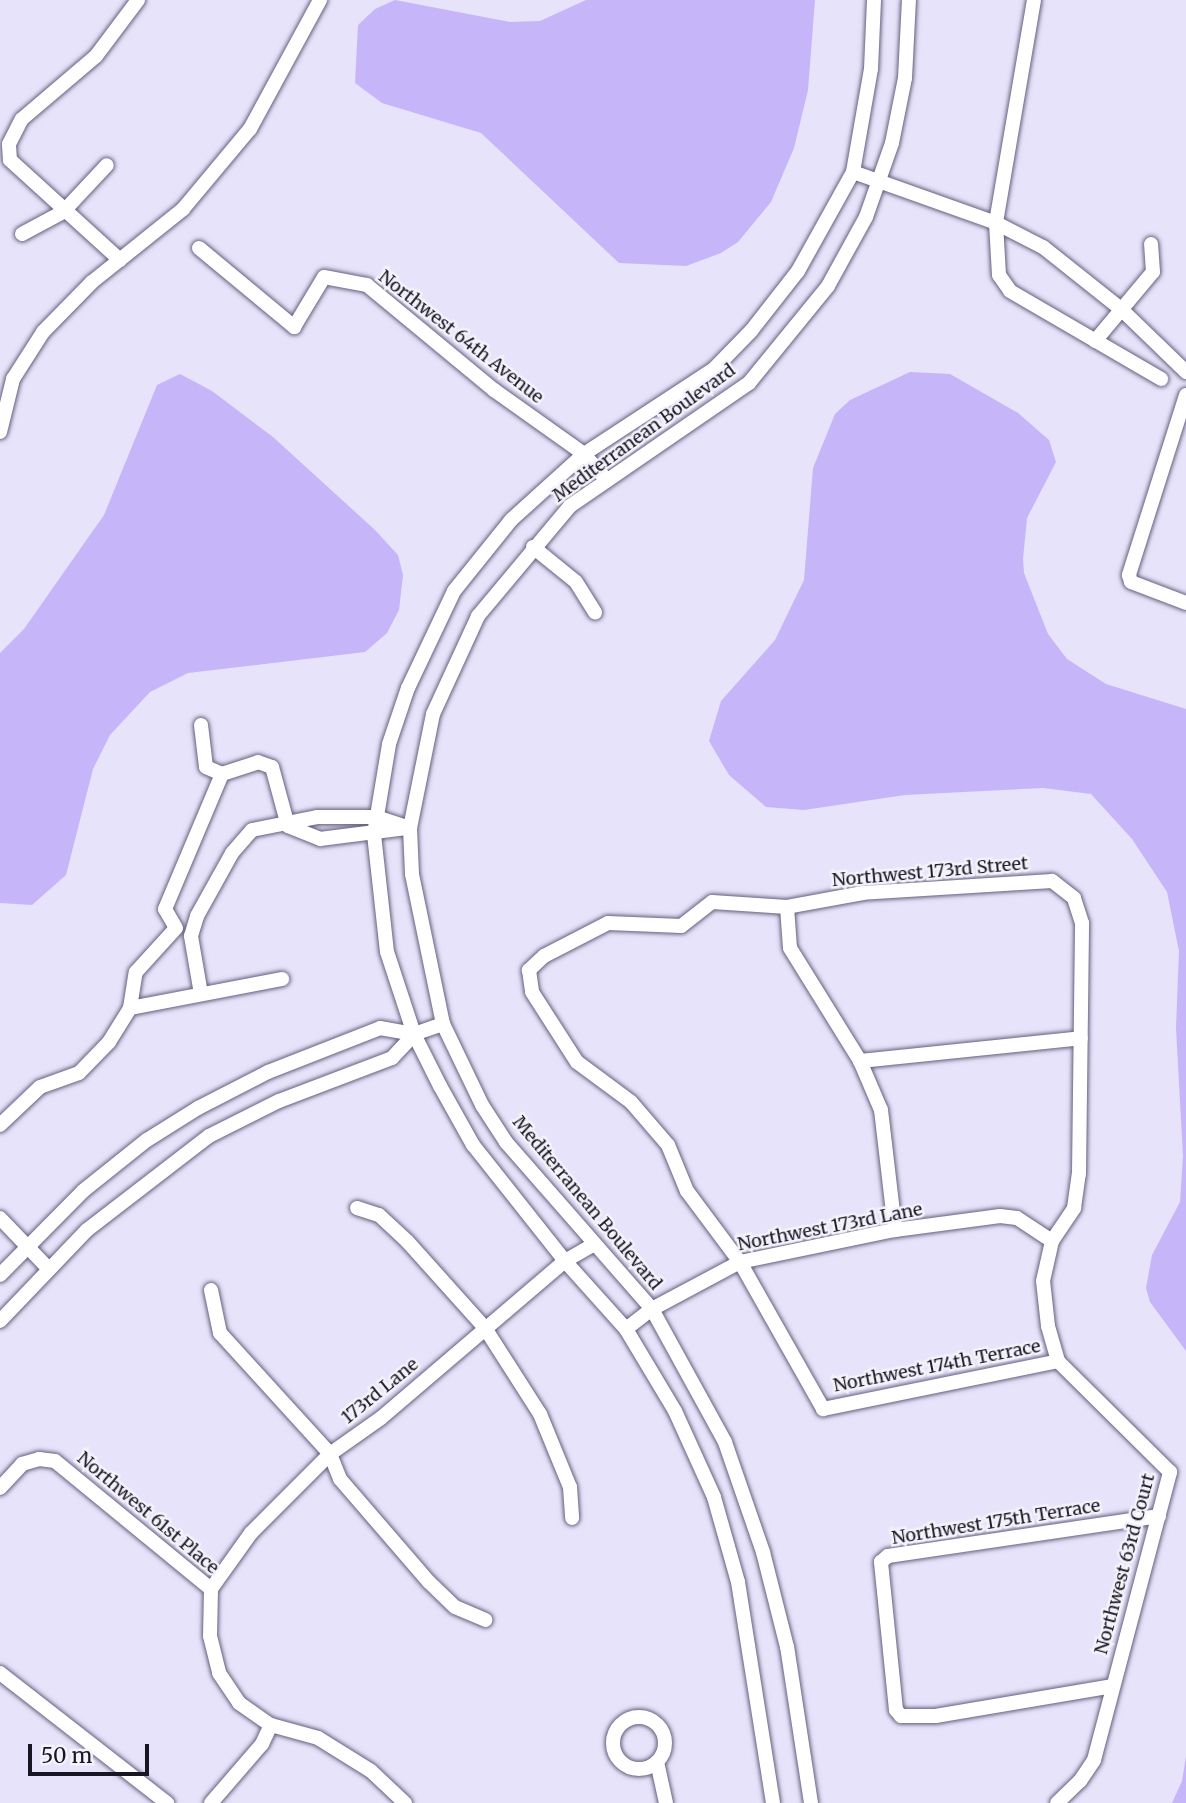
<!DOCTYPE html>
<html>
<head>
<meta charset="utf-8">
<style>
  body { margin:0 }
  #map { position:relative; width:1186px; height:1803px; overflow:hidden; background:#e7e3fa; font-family:Merriweather,serif }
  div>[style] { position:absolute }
  .water>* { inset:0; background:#c6b5f8 }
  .roads { filter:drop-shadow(0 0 2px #665f7f) drop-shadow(0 0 2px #665f7f) }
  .minor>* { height:14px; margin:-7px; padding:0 7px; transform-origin:7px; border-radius:7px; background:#fff }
  .minor>.ring { margin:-7px; padding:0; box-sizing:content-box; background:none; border:14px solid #fff; border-radius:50% }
  span { translate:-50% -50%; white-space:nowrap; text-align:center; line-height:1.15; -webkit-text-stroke:5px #f4f2fa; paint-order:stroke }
  .street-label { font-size:18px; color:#191523 }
  .scale { position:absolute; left:28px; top:1744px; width:121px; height:32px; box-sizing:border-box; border:4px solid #191523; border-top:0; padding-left:9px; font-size:21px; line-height:24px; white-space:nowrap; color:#191523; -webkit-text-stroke:5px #f4f2fa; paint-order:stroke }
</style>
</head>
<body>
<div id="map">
  <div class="water">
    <i style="clip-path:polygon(395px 0,510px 22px,540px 21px,586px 0,815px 0,808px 90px,794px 148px,771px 202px,738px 242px,721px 253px,686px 266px,619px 263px,481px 133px,382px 103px,355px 83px,358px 25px,375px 9px)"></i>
    <i style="clip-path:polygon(910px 372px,950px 374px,1018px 413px,1049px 440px,1056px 462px,1027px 518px,1023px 559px,1024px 573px,1048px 634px,1067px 659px,1106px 684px,1186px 709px,1186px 1351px,1150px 1302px,1146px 1288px,1152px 1255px,1180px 1202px,1183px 1156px,1176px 1028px,1179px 951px,1167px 892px,1132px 839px,1091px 794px,1043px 788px,905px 795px,804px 810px,766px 807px,729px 775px,709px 741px,721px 701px,775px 640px,804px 580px,813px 468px,835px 414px,850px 400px)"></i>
    <i style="clip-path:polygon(180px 374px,212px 391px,273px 437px,375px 530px,398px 555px,403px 575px,399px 610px,387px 633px,365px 652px,188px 673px,150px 692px,110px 735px,93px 769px,66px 875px,32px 905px,0 903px,0 653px,24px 629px,104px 515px,157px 385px)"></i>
    <i style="clip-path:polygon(1186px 1756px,1186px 1803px,1172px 1803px,1182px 1781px)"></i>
  </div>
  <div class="roads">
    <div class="minor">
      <i style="left:1034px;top:0;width:226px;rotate:99.7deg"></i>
      <i style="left:996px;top:223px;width:52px;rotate:86.7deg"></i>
      <i style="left:999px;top:275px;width:19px;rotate:55deg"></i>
      <i style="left:1010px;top:291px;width:175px;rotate:30.2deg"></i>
      <i style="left:853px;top:172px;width:152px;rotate:19.6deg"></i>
      <i style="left:996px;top:223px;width:53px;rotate:27.1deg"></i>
      <i style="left:1043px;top:247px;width:100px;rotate:38.5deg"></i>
      <i style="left:1121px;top:309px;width:91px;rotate:44.1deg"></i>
      <i style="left:22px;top:234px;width:47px;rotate:-28.2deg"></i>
      <i style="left:63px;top:212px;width:64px;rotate:-46.9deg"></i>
      <i style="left:199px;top:248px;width:124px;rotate:39.7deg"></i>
      <i style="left:294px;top:327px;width:58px;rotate:-59deg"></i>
      <i style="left:324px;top:277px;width:44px;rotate:10.5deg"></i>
      <i style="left:367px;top:285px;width:165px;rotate:39.6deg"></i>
      <i style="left:494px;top:390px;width:110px;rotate:35.4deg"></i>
      <i style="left:584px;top:454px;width:35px;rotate:49deg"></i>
      <i style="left:120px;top:260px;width:149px;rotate:-137.7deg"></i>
      <i style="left:10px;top:160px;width:16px;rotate:-94deg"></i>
      <i style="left:9px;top:144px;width:28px;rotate:-63deg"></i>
      <i style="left:22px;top:119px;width:97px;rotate:-40.4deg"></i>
      <i style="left:96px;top:56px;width:70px;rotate:-53.1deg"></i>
      <i style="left:1095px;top:341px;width:90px;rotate:-50deg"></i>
      <i style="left:1153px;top:272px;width:28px;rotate:-94deg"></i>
      <i style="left:1186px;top:395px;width:189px;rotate:107.6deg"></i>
      <i style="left:1129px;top:575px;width:7px;rotate:74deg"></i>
      <i style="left:1131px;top:582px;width:59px;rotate:20.9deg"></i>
      <i style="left:0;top:432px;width:55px;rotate:-76.2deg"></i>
      <i style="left:13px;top:379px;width:56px;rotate:-57.4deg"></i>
      <i style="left:43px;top:332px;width:70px;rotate:-45.6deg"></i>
      <i style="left:92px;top:282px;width:117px;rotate:-38.7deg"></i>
      <i style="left:183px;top:209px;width:104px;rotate:-50.1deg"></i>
      <i style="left:250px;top:129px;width:147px;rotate:-61.5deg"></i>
      <i style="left:533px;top:547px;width:55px;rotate:39.1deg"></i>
      <i style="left:576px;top:582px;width:36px;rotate:58deg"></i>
      <i style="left:201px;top:725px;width:42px;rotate:83.2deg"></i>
      <i style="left:206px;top:767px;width:17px;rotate:24deg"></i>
      <i style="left:222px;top:774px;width:38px;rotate:-18deg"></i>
      <i style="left:258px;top:762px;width:15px;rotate:20deg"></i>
      <i style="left:272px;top:767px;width:61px;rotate:74.8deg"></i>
      <i style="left:288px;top:826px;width:35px;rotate:22deg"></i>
      <i style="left:320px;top:839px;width:87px;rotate:-7.3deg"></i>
      <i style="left:787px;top:907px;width:41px;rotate:85.8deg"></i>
      <i style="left:790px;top:948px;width:133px;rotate:58.2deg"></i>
      <i style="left:860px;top:1061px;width:53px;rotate:66.8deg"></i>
      <i style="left:881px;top:1110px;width:121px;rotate:83.3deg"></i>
      <i style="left:201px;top:994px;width:59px;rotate:-99.8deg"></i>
      <i style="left:191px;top:936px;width:21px;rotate:-73deg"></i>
      <i style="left:197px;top:916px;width:72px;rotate:-60.9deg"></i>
      <i style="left:232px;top:853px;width:30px;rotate:-49deg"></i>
      <i style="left:252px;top:830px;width:66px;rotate:-11.3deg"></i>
      <i style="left:317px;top:817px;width:59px"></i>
      <i style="left:376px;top:817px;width:36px;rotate:18deg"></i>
      <i style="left:130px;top:1008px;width:36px;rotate:-81deg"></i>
      <i style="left:136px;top:972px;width:59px;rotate:-47.7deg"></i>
      <i style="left:176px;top:928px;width:22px;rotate:-120deg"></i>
      <i style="left:165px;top:909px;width:147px;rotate:-67.1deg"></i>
      <i style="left:860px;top:1061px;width:222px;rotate:-5.9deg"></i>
      <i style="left:0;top:1125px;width:55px;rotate:-43.5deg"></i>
      <i style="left:40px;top:1087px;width:41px;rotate:-19.7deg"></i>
      <i style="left:79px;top:1073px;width:43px;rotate:-45.9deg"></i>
      <i style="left:109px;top:1042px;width:40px;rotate:-58deg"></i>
      <i style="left:130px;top:1008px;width:155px;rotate:-10.8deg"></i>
      <i style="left:357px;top:1208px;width:23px;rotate:18deg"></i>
      <i style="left:379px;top:1215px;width:38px;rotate:43deg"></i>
      <i style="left:407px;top:1241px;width:117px;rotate:48.1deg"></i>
      <i style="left:485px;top:1328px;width:102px;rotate:57.4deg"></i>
      <i style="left:540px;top:1414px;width:79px;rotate:67.7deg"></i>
      <i style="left:570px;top:1487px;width:31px;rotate:86deg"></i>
      <i style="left:0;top:1218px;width:69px;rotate:46.2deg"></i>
      <i style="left:0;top:1275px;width:118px;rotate:-45.3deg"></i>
      <i style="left:83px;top:1191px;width:82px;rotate:-38.6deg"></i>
      <i style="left:147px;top:1140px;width:60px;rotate:-32.1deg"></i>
      <i style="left:198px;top:1108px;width:79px;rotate:-27.2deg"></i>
      <i style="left:268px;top:1072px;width:120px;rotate:-21.4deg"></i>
      <i style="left:380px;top:1028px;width:35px;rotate:10deg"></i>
      <i style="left:211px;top:1290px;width:44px;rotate:78.2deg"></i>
      <i style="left:220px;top:1333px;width:164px;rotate:47.7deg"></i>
      <i style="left:330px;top:1454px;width:27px;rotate:68deg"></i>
      <i style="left:340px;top:1479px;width:136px;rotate:49.2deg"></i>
      <i style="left:429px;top:1582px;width:36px;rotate:44deg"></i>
      <i style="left:455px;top:1607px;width:33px;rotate:23deg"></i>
      <i style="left:0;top:1321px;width:126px;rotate:-46.3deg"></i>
      <i style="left:87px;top:1230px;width:154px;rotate:-37.6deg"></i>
      <i style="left:209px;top:1136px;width:78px;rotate:-26.6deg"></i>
      <i style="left:279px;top:1101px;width:121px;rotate:-20.8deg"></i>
      <i style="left:392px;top:1058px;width:33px;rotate:-47deg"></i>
      <i style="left:414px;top:1034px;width:31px;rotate:-19deg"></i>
      <i style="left:626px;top:1329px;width:33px;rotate:-38deg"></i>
      <i style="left:652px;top:1309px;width:100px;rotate:-28.1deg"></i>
      <i style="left:740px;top:1262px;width:158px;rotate:-11.7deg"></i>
      <i style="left:895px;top:1230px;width:106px;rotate:-7.6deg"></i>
      <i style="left:1000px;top:1216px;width:17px;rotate:7deg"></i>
      <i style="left:1017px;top:1218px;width:42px;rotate:33.3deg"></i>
      <i style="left:0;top:1488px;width:33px;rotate:-47deg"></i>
      <i style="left:22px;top:1464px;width:18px;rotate:-16deg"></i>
      <i style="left:39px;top:1459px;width:16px;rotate:7deg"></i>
      <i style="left:55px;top:1461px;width:202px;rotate:39.4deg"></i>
      <i style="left:211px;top:1589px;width:47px;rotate:91.2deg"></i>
      <i style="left:210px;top:1636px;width:38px;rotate:76deg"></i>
      <i style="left:219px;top:1673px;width:36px;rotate:56deg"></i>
      <i style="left:239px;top:1703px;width:39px;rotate:35deg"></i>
      <i style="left:271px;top:1725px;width:49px;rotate:15.5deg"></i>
      <i style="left:318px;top:1738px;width:62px;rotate:31.9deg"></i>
      <i style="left:371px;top:1771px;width:47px;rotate:43.3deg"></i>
      <i style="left:211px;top:1589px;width:69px;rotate:-54.5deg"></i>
      <i style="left:251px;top:1533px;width:112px;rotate:-45deg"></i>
      <i style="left:330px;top:1454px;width:62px;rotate:-35.2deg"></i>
      <i style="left:381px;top:1418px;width:242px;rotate:-40.5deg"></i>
      <i style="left:565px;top:1261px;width:34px;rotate:-30deg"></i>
      <i style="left:0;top:1673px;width:212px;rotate:37.9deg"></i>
      <i style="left:1113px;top:1686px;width:180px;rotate:170.4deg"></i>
      <i style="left:936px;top:1716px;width:35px;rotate:180deg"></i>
      <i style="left:901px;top:1716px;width:8px;rotate:-130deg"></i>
      <i style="left:896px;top:1710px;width:149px;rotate:-95.8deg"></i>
      <i style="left:881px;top:1562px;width:9px;rotate:-41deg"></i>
      <i style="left:888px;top:1556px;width:274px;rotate:-8.4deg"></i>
      <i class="ring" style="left:613px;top:1717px;width:38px;height:38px"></i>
      <i style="left:657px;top:1762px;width:42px;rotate:77.6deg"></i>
      <i style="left:211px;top:1803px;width:78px;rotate:-49.2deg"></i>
      <i style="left:262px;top:1744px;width:21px;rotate:-65deg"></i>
      <i style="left:773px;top:1803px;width:224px;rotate:-99deg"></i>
      <i style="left:738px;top:1582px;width:88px;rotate:-105.8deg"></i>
      <i style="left:714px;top:1497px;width:94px;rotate:-114.4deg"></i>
      <i style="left:675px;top:1411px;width:96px;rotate:-120.9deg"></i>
      <i style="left:626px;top:1329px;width:91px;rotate:-131.9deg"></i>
      <i style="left:565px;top:1261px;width:148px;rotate:-128.4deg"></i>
      <i style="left:473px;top:1145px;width:68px;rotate:-119.2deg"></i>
      <i style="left:440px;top:1086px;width:58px;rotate:-116.6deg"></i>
      <i style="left:414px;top:1034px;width:86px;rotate:-108.2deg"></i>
      <i style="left:387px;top:952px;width:119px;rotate:-96.3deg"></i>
      <i style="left:374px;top:834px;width:91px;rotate:-80.5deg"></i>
      <i style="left:389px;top:744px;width:59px;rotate:-71.3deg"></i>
      <i style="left:408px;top:688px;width:107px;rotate:-64.6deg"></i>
      <i style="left:454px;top:591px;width:91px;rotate:-51.2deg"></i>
      <i style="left:511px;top:520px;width:98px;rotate:-42.1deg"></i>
      <i style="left:584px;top:454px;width:155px;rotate:-33.2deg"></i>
      <i style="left:714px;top:369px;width:53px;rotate:-45.8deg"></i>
      <i style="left:751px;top:331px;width:76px;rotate:-51.9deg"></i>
      <i style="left:798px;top:271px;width:113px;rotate:-60.9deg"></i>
      <i style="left:853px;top:172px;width:105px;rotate:-80.1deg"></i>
      <i style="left:871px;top:69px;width:69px;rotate:-87.5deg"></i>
      <i style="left:811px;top:1803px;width:158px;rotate:-98.7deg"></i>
      <i style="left:787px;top:1647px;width:98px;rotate:-104.2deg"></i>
      <i style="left:763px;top:1552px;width:116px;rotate:-109.1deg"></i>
      <i style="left:725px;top:1442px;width:152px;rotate:-118.8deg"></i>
      <i style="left:652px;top:1309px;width:222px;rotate:-131.2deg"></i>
      <i style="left:506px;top:1142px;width:44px;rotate:-123deg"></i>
      <i style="left:482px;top:1105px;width:90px;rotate:-115.7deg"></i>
      <i style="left:443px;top:1024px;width:153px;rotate:-101.7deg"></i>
      <i style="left:412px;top:874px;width:46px;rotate:-92.5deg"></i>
      <i style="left:410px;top:828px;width:116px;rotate:-78.6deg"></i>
      <i style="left:433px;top:714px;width:108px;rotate:-65.3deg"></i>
      <i style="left:478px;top:616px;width:143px;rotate:-50.1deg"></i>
      <i style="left:570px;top:506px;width:217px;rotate:-34.5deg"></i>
      <i style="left:749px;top:383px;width:125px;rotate:-50.8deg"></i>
      <i style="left:828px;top:286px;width:79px;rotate:-61.2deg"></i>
      <i style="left:866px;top:217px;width:78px;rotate:-70.6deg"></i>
      <i style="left:892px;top:143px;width:66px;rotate:-78.7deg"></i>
      <i style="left:905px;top:78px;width:78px;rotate:-87.1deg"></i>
      <i style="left:1057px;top:1803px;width:32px;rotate:-44deg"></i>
      <i style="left:1080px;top:1781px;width:25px;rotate:-56deg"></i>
      <i style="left:1094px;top:1760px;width:298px;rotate:-75.2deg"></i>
      <i style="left:1170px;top:1472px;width:158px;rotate:-135.3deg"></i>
      <i style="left:1058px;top:1361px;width:36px;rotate:-106deg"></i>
      <i style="left:1048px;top:1326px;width:45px;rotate:-96.3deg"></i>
      <i style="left:1043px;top:1281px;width:41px;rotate:-77.3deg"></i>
      <i style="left:1052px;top:1241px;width:40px;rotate:-56deg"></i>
      <i style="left:1074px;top:1208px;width:34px;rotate:-82deg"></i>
      <i style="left:1079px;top:1174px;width:251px;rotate:-89.3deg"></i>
      <i style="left:1082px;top:923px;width:26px;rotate:-108deg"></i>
      <i style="left:1074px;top:898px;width:28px;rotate:-142deg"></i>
      <i style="left:1052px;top:881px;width:189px;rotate:176.4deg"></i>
      <i style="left:863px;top:893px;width:77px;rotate:169.6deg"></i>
      <i style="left:787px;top:907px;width:75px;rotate:-176.2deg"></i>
      <i style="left:712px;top:902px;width:39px;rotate:142deg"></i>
      <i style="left:681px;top:926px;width:73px;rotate:-177.6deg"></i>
      <i style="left:608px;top:923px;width:72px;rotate:152.7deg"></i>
      <i style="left:544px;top:956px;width:21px;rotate:137deg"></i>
      <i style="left:529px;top:970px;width:22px;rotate:82deg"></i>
      <i style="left:532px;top:992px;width:83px;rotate:57.3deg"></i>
      <i style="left:577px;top:1062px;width:67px;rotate:36.5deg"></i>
      <i style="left:631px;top:1102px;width:57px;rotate:49.3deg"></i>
      <i style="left:668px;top:1145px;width:50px;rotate:67.6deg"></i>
      <i style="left:687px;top:1191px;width:89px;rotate:53.3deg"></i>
      <i style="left:740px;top:1262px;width:169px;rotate:60.5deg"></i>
      <i style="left:823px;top:1409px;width:240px;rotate:-11.5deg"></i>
    </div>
  </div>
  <div class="street-label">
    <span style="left:461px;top:337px;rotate:38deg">Northwest 64th Avenue</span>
    <span style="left:644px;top:433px;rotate:-36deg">Mediterranean Boulevard</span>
    <span style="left:930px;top:872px;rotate:-5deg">Northwest 173rd Street</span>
    <span style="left:587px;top:1203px;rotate:50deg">Mediterranean Boulevard</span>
    <span style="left:830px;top:1227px;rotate:-11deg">Northwest 173rd Lane</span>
    <span style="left:937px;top:1366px;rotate:-11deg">Northwest 174th Terrace</span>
    <span style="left:380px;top:1391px;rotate:-39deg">173rd Lane</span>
    <span style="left:148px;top:1513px;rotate:40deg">Northwest 61st Place</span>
    <span style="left:996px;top:1522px;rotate:-9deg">Northwest 175th Terrace</span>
    <span style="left:1125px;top:1564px;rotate:-75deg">Northwest 63rd Court</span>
  </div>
  <div class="scale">50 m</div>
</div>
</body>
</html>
